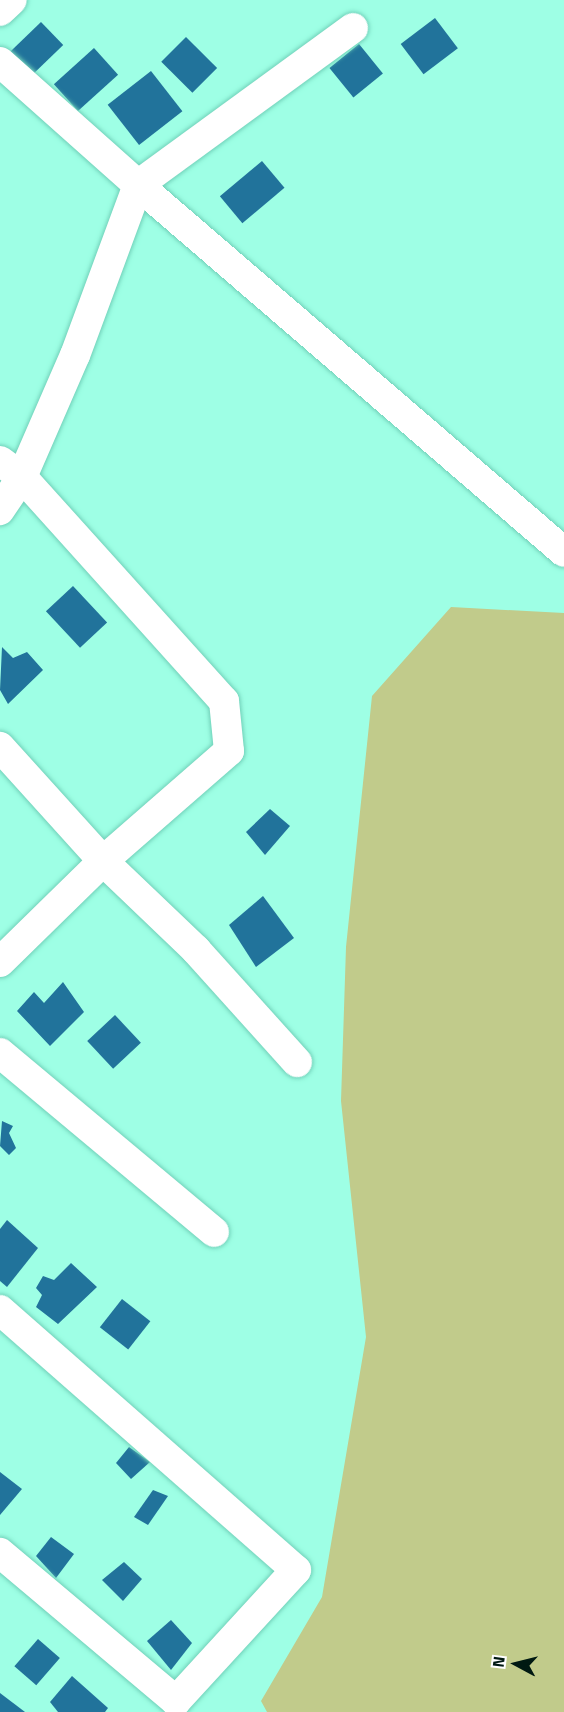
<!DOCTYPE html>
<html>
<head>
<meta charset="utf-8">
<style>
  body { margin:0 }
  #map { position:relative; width:564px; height:1712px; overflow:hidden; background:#9effe5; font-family:"Titillium Web",sans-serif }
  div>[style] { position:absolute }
  .green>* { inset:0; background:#c1cb8b }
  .building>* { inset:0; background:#21739b; transform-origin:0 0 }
  .roads { filter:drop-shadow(0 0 2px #71d1b9) drop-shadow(0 0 2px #71d1b9) }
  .minor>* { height:30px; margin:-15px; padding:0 15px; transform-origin:15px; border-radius:15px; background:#fff }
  span { translate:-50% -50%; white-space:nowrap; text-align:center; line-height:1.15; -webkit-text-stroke:6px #fff; paint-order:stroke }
  .north { position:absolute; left:486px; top:1634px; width:60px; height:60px; -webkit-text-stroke:4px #fff; paint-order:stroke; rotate:277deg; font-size:16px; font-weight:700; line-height:24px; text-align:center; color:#001912 }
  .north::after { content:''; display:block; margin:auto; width:21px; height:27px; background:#001912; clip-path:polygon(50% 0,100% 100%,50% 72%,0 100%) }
</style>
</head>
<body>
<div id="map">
  <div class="green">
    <i style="clip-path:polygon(451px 607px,564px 613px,564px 1712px,267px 1712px,261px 1701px,322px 1597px,366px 1337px,341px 1101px,346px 947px,372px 696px)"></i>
  </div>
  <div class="building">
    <i style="left:435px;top:18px;width:38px;height:43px;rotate:53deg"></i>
    <i style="left:41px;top:22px;width:32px;height:49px;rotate:46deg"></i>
    <i style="left:186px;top:37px;width:44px;height:35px;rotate:45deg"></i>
    <i style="left:359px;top:44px;width:38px;height:38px;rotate:51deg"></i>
    <i style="left:94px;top:48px;width:36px;height:54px;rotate:48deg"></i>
    <i style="left:151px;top:71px;width:51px;height:55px;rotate:52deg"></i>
    <i style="left:262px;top:161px;width:35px;height:55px;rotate:50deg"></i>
    <i style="left:73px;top:586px;width:50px;height:37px;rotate:47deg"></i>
    <i style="clip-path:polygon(2px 647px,13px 658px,27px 652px,43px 670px,8px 704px,0 690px)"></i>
    <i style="clip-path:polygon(270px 809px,290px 826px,265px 855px,246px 832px)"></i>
    <i style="clip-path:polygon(263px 896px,294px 938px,256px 967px,229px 925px)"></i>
    <i style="clip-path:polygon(63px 982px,84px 1012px,50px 1046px,17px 1011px,34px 992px,44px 1003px)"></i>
    <i style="left:115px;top:1015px;width:38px;height:38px;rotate:47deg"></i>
    <i style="clip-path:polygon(2px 1121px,13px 1126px,9px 1133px,16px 1148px,9px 1155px,0 1146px)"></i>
    <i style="clip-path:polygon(7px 1220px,38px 1248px,7px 1287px,0 1281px,0 1229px)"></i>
    <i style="clip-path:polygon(71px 1263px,97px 1287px,58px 1324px,36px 1307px,42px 1295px,36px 1288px,43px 1276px,54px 1280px)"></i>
    <i style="left:122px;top:1299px;width:36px;height:36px;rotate:38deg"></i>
    <i style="clip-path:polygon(129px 1447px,150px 1462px,131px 1479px,116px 1463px)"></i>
    <i style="clip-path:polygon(0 1472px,22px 1489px,0 1515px)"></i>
    <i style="clip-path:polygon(153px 1490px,168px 1496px,148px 1525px,134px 1517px)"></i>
    <i style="clip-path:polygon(51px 1537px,74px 1554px,56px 1578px,36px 1556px)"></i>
    <i style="clip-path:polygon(124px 1562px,142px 1579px,123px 1601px,102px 1580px)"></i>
    <i style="clip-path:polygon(171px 1620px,192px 1643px,171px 1670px,147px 1641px)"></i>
    <i style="left:38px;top:1639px;width:29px;height:36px;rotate:41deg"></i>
    <i style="clip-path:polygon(72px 1676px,108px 1708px,105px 1712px,58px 1712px,50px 1702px)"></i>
    <i style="clip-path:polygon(0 1693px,25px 1712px,0 1712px)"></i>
  </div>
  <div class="roads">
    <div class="minor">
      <i style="left:0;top:11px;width:16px;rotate:-43deg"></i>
      <i style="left:353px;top:28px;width:266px;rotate:143.9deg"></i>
      <i style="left:138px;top:185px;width:562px;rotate:40.74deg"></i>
      <i style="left:0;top:62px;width:185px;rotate:41.7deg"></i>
      <i style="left:138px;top:185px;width:181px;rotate:110.3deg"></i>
      <i style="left:75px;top:355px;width:133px;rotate:113.5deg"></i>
      <i style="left:22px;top:477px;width:302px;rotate:48deg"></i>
      <i style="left:224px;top:701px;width:50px;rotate:84.3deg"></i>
      <i style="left:229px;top:751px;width:167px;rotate:138.9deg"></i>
      <i style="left:103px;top:861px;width:154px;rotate:-132.1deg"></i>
      <i style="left:0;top:461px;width:27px;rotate:36deg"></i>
      <i style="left:22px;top:477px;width:40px;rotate:124deg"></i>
      <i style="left:0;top:962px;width:144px;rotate:-44.4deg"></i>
      <i style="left:103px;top:861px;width:129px;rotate:43.7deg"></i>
      <i style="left:196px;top:950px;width:151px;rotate:48deg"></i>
      <i style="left:0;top:1053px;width:279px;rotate:39.9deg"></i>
      <i style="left:0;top:1310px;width:394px;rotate:41.3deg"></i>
      <i style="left:296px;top:1570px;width:178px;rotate:132.5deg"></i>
      <i style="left:176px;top:1701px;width:230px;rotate:-139.9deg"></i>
    </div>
  </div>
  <div class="north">N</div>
</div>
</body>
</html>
